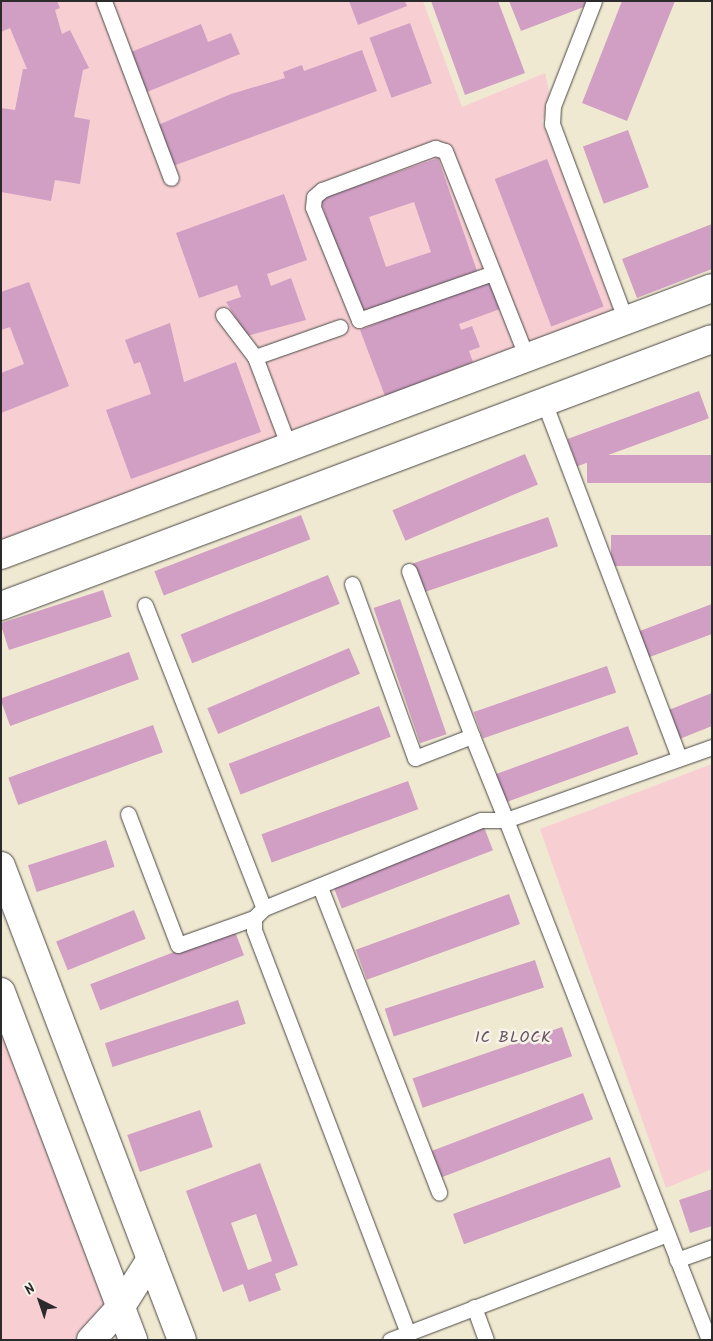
<!DOCTYPE html>
<html>
<head>
<meta charset="utf-8">
<style>
  body { margin:0 }
  #map { position:relative; width:713px; height:1341px; overflow:hidden; background:#f0e9d2; font-family:Kalam,sans-serif }
  div>[style] { position:absolute }
  .built>* { inset:0; background:#f7cfd3 }
  .building>* { inset:0; background:#d19ec4; transform-origin:0 0 }
  .roads { filter:drop-shadow(0 0 1px #494844) drop-shadow(0 0 1px #494844) }
  .lane>* { height:15px; margin:-7.5px; padding:0 7.5px; transform-origin:7.5px; border-radius:7.5px; background:#fff }
  .street>* { height:28px; margin:-14px; padding:0 14px; transform-origin:14px; border-radius:14px; background:#fff }
  .secondary>* { height:28px; margin:-14px; padding:0 14px; transform-origin:14px; border-radius:14px; background:#fff }
  span { translate:-50% -50%; white-space:nowrap; text-align:center; line-height:1.15; -webkit-text-stroke:5px #f7f3e8; paint-order:stroke }
  .neighbourhood-label { font-size:16px; color:#655361; letter-spacing:1px }
  .frame { position:absolute; inset:0; border:2px solid #2b2b2b; pointer-events:none }
  .north { position:absolute; left:15px; top:1276px; width:50px; height:50px; -webkit-text-stroke:4px #f7f3e8; paint-order:stroke; rotate:319deg; font-size:14px; font-weight:700; line-height:20px; text-align:center; color:#2b2b2b }
  .north::after { content:''; display:block; margin:auto; width:18px; height:22px; background:#2b2b2b; clip-path:polygon(50% 0,100% 100%,50% 72%,0 100%) }
</style>
</head>
<body>
<div id="map">
  <div class="built">
    <i style="clip-path:polygon(1px 1px,423px 1px,462px 107px,545px 73px,552px 104px,542px 121px,617px 315px,1px 546px)"></i>
    <i style="clip-path:polygon(712px 764px,712px 1169px,666px 1188px,540px 829px)"></i>
    <i style="clip-path:polygon(1px 1017px,119px 1327px,94px 1340px,1px 1340px)"></i>
  </div>
  <div class="building">
    <i style="clip-path:polygon(1px 1px,57px 1px,60px 8px,55px 10px,62px 34px,70px 30px,89px 68px,83px 70px,74px 117px,90px 120px,80px 184px,55px 180px,51px 201px,1px 192px,1px 108px,15px 110px,23px 69px,27px 69px,10px 28px,1px 32px)"></i>
    <i style="clip-path:polygon(349px 1px,405px 1px,407px 6px,358px 25px)"></i>
    <i style="clip-path:polygon(431px 1px,498px 1px,525px 73px,465px 95px)"></i>
    <i style="clip-path:polygon(509px 1px,588px 1px,589px 5px,521px 31px)"></i>
    <i style="clip-path:polygon(622px 1px,675px 1px,627px 121px,582px 103px)"></i>
    <i style="left:410px;top:23px;width:64px;height:43px;rotate:70deg"></i>
    <i style="clip-path:polygon(201px 24px,208px 42px,231px 33px,240px 54px,147px 92px,131px 52px)"></i>
    <i style="clip-path:polygon(362px 50px,377px 91px,173px 166px,158px 125px,231px 94px,285px 78px,283px 72px,302px 65px,304px 71px)"></i>
    <i style="left:628px;top:130px;width:61px;height:48px;rotate:70deg"></i>
    <i style="clip-path:polygon(evenodd,438px 158px,477px 271px,359px 313px,320px 199px,438px 158px,414px 202px,431px 252px,386px 267px,369px 217px,414px 202px)"></i>
    <i style="left:547px;top:159px;width:158px;height:56px;rotate:69deg"></i>
    <i style="clip-path:polygon(284px 194px,307px 260px,267px 274px,271px 286px,291px 278px,306px 320px,247px 336px,226px 302px,241px 297px,237px 285px,199px 298px,176px 233px)"></i>
    <i style="clip-path:polygon(712px 224px,712px 269px,637px 298px,622px 259px)"></i>
    <i style="clip-path:polygon(488px 279px,500px 309px,459px 324px,461px 330px,472px 326px,480px 347px,469px 351px,473px 362px,385px 396px,360px 330px)"></i>
    <i style="clip-path:polygon(29px 282px,69px 386px,1px 413px,1px 373px,24px 364px,10px 327px,1px 330px,1px 292px)"></i>
    <i style="clip-path:polygon(170px 323px,184px 382px,236px 362px,261px 432px,131px 479px,106px 410px,151px 394px,140px 362px,134px 364px,125px 340px)"></i>
    <i style="left:699px;top:391px;width:29px;height:140px;rotate:70deg"></i>
    <i style="left:525px;top:454px;width:33px;height:144px;rotate:67deg"></i>
    <i style="left:712px;top:455px;width:28px;height:125px;rotate:90deg"></i>
    <i style="left:301px;top:515px;width:26px;height:157px;rotate:69deg"></i>
    <i style="left:548px;top:517px;width:31px;height:143px;rotate:71deg"></i>
    <i style="left:712px;top:535px;width:31px;height:101px;rotate:90deg"></i>
    <i style="left:328px;top:575px;width:31px;height:159px;rotate:68deg"></i>
    <i style="left:103px;top:590px;width:28px;height:108px;rotate:72deg"></i>
    <i style="left:400px;top:599px;width:143px;height:28px;rotate:71deg"></i>
    <i style="clip-path:polygon(712px 604px,712px 634px,647px 658px,637px 632px)"></i>
    <i style="left:349px;top:648px;width:28px;height:154px;rotate:67deg"></i>
    <i style="left:129px;top:652px;width:29px;height:137px;rotate:70deg"></i>
    <i style="left:607px;top:666px;width:28px;height:141px;rotate:71deg"></i>
    <i style="clip-path:polygon(712px 693px,712px 726px,677px 740px,666px 711px)"></i>
    <i style="left:379px;top:706px;width:33px;height:161px;rotate:69deg"></i>
    <i style="left:153px;top:725px;width:29px;height:154px;rotate:70deg"></i>
    <i style="left:628px;top:726px;width:30px;height:144px;rotate:70deg"></i>
    <i style="left:408px;top:781px;width:30px;height:156px;rotate:70deg"></i>
    <i style="left:484px;top:827px;width:25px;height:162px;rotate:69deg"></i>
    <i style="left:106px;top:840px;width:28px;height:82px;rotate:72deg"></i>
    <i style="left:509px;top:894px;width:32px;height:163px;rotate:70deg"></i>
    <i style="left:134px;top:910px;width:31px;height:84px;rotate:68deg"></i>
    <i style="left:234px;top:929px;width:28px;height:154px;rotate:69deg"></i>
    <i style="left:535px;top:960px;width:29px;height:158px;rotate:72deg"></i>
    <i style="left:238px;top:1000px;width:25px;height:140px;rotate:72deg"></i>
    <i style="left:562px;top:1027px;width:31px;height:158px;rotate:71deg"></i>
    <i style="left:583px;top:1093px;width:28px;height:162px;rotate:69deg"></i>
    <i style="left:200px;top:1110px;width:39px;height:77px;rotate:71deg"></i>
    <i style="left:610px;top:1157px;width:32px;height:167px;rotate:70deg"></i>
    <i style="clip-path:polygon(evenodd,260px 1163px,298px 1265px,275px 1274px,281px 1290px,249px 1302px,243px 1284px,223px 1292px,186px 1191px,260px 1163px,256px 1214px,272px 1261px,248px 1270px,231px 1223px,256px 1214px)"></i>
    <i style="clip-path:polygon(712px 1189px,712px 1226px,690px 1233px,679px 1200px)"></i>
  </div>
  <div class="roads">
    <div class="lane">
      <i style="left:104px;top:1px;width:189px;rotate:69.3deg"></i>
      <i style="left:594px;top:1px;width:113px;rotate:111.3deg"></i>
      <i style="left:553px;top:106px;width:18px;rotate:93deg"></i>
      <i style="left:552px;top:124px;width:210px;rotate:69.4deg"></i>
      <i style="left:493px;top:273px;width:142px;rotate:160.7deg"></i>
      <i style="left:359px;top:320px;width:122px;rotate:-112.2deg"></i>
      <i style="left:313px;top:207px;width:10px;rotate:-84deg"></i>
      <i style="left:314px;top:197px;width:11px;rotate:-41deg"></i>
      <i style="left:322px;top:190px;width:121px;rotate:-20.4deg"></i>
      <i style="left:435px;top:148px;width:10px;rotate:17deg"></i>
      <i style="left:445px;top:151px;width:223px;rotate:68.4deg"></i>
      <i style="left:223px;top:315px;width:53px;rotate:52.7deg"></i>
      <i style="left:255px;top:357px;width:96px;rotate:69.3deg"></i>
      <i style="left:255px;top:357px;width:90px;rotate:-19.4deg"></i>
      <i style="left:544px;top:402px;width:381px;rotate:69.2deg"></i>
      <i style="left:409px;top:571px;width:177px;rotate:69.1deg"></i>
      <i style="left:352px;top:584px;width:185px;rotate:70.1deg"></i>
      <i style="left:415px;top:758px;width:61px;rotate:-21.1deg"></i>
      <i style="left:472px;top:736px;width:91px;rotate:68deg"></i>
      <i style="left:506px;top:820px;width:25px;rotate:180deg"></i>
      <i style="left:481px;top:820px;width:234px;rotate:157.9deg"></i>
      <i style="left:264px;top:908px;width:14px;rotate:135deg"></i>
      <i style="left:254px;top:918px;width:12px;rotate:90deg"></i>
      <i style="left:254px;top:930px;width:431px;rotate:69.1deg"></i>
      <i style="left:145px;top:605px;width:326px;rotate:68.6deg"></i>
      <i style="left:128px;top:814px;width:140px;rotate:69.1deg"></i>
      <i style="left:178px;top:945px;width:81px;rotate:-19.6deg"></i>
      <i style="left:320px;top:887px;width:328px;rotate:68.7deg"></i>
      <i style="left:677px;top:1260px;width:37px;rotate:-20deg"></i>
      <i style="left:474px;top:1307px;width:35px;rotate:70deg"></i>
      <i style="left:390px;top:1340px;width:297px;rotate:-20.9deg"></i>
      <i style="left:709px;top:1340px;width:558px;rotate:-111.32deg"></i>
      <i style="left:506px;top:820px;width:219px;rotate:-19.5deg"></i>
    </div>
    <div class="street">
      <i style="left:91px;top:1340px;width:43px;rotate:-47.8deg"></i>
      <i style="left:120px;top:1308px;width:58px;rotate:-57.7deg"></i>
    </div>
    <div class="secondary">
      <i style="left:1px;top:555px;width:759px;rotate:-20.58deg"></i>
      <i style="left:1px;top:606px;width:759px;rotate:-20.58deg"></i>
      <i style="left:1px;top:866px;width:507px;rotate:69.1deg"></i>
      <i style="left:1px;top:992px;width:372px;rotate:69.2deg"></i>
    </div>
  </div>
  <div class="neighbourhood-label">
    <span style="left:513px;top:1038px">IC BLOCK</span>
  </div>
  <div class="frame"></div>
  <div class="north">N</div>
</div>
</body>
</html>
